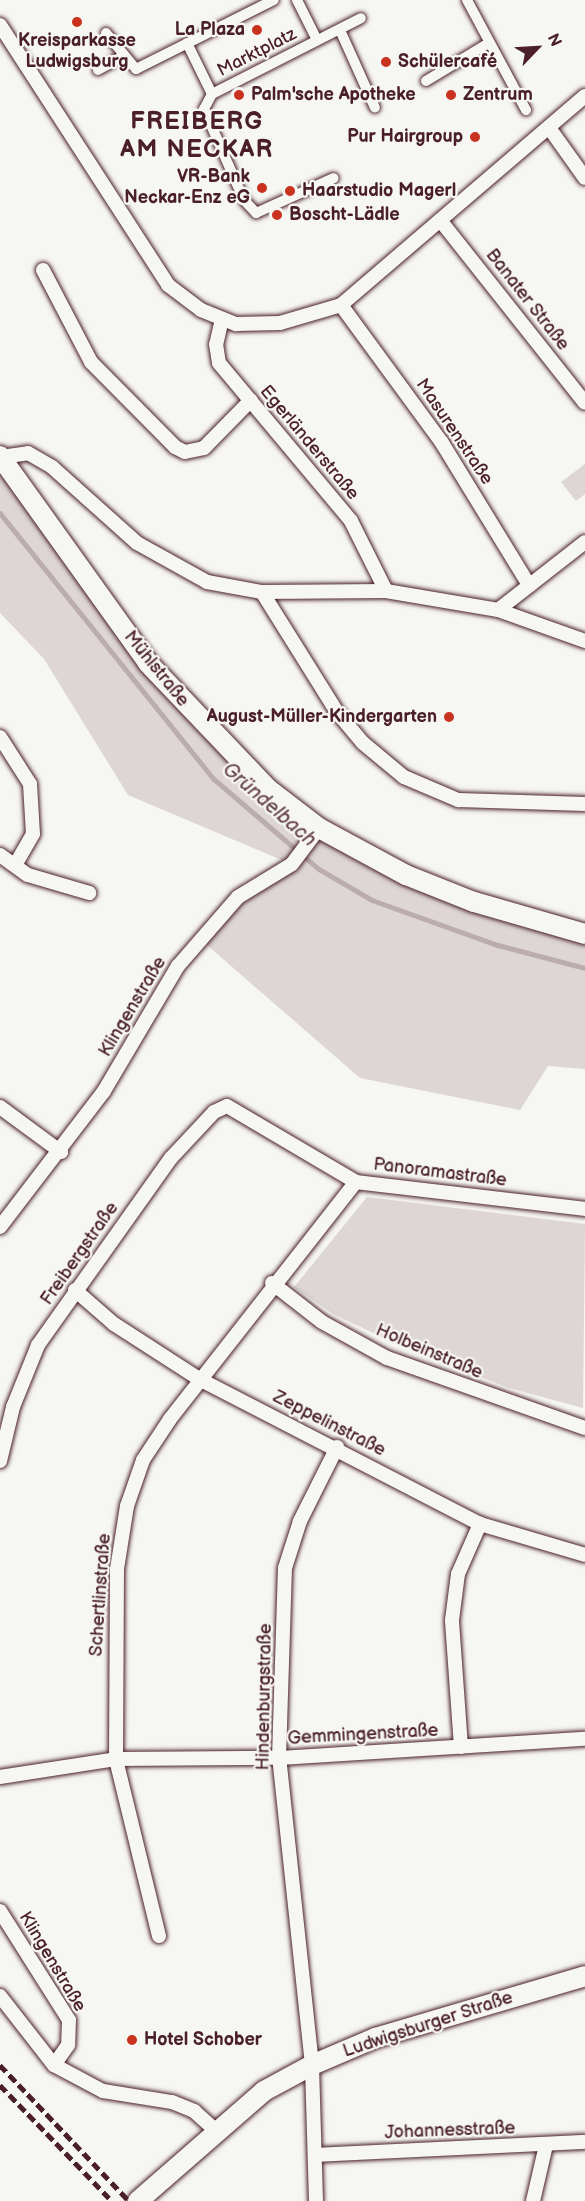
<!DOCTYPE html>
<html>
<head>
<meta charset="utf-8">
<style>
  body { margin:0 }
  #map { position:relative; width:585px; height:2201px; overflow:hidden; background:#f6f6f2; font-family:"Balsamiq Sans",sans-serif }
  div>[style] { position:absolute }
  .green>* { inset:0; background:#ddd6d5 }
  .stream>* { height:4.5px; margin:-2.25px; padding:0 2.25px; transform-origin:2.25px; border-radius:2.25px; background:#bbadae }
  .roads { filter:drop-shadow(0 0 2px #4a1f2b) drop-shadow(0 0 2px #4a1f2b) }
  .pedestrian>* { height:10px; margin:-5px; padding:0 5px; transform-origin:5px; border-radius:5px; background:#f6f6f2 }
  .minor>* { height:14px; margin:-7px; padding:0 7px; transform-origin:7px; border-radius:7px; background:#f6f6f2 }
  .secondary>* { height:20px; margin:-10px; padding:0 10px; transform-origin:10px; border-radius:10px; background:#f6f6f2 }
  .rail>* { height:4.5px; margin-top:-2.25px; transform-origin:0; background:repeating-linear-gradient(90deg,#4a1f2b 0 9px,transparent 0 13.5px) }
  .dots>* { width:16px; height:16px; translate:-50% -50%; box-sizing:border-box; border:3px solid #f6f6f2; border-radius:50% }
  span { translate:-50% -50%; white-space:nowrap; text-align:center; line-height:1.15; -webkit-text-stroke:4.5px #f6f6f2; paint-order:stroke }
  .poi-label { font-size:18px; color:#4a1f2b; font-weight:700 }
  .right { translate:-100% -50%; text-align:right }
  .left { translate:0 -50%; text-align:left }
  .street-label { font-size:18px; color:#4a1f2b }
  .water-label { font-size:20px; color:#6c4a52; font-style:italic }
  .district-label { font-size:24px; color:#4a1f2b; font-weight:700; letter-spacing:1.5px }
  .north { position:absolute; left:507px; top:18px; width:60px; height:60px; -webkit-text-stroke:4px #f6f6f2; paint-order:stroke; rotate:65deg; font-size:16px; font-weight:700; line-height:24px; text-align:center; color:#4a1f2b }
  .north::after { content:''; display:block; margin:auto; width:21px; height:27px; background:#4a1f2b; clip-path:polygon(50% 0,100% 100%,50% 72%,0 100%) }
</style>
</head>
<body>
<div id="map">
  <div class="green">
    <i style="clip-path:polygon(0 456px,208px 732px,352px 847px,585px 934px,585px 1069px,548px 1066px,520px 1110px,360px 1078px,200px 939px,291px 864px,128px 795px,44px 659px,0 613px)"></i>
    <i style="clip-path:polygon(585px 464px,585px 494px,576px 501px,561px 482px)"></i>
    <i style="clip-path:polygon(367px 1197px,585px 1224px,583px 1408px,509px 1388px,401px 1346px,333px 1314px,294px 1287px)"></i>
  </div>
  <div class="stream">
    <i style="left:0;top:513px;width:341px;rotate:51.2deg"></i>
    <i style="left:214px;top:779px;width:138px;rotate:40.6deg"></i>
    <i style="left:319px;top:869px;width:61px;rotate:30.3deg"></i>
    <i style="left:372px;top:900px;width:134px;rotate:19.7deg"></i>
    <i style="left:498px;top:945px;width:90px;rotate:14.8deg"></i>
  </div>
  <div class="roads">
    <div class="pedestrian">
      <i style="left:297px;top:0;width:45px;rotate:63.4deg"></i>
      <i style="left:467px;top:0;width:125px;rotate:61.8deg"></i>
      <i style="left:340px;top:30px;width:85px;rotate:65.8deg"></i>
      <i style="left:106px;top:33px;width:47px;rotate:50.2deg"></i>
      <i style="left:136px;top:69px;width:154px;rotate:-26.6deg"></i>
      <i style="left:187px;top:43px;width:57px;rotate:63.9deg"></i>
      <i style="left:212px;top:94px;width:17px;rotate:118deg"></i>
      <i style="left:204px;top:109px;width:99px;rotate:66.3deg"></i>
      <i style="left:244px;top:200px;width:18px;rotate:47deg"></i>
      <i style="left:256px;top:213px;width:85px;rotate:-24.2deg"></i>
      <i style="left:98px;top:70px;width:29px;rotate:-29deg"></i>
      <i style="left:426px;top:81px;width:71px;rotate:-31.2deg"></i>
      <i style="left:212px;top:94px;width:167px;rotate:-27deg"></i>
    </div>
    <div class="minor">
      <i style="left:0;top:25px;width:310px;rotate:57.1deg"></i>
      <i style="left:168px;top:285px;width:41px;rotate:37.1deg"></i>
      <i style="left:201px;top:310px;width:38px;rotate:22deg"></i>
      <i style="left:236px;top:324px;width:44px;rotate:-1.3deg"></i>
      <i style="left:280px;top:323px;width:64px;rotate:-16.4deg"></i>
      <i style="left:341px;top:305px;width:321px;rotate:-40.6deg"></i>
      <i style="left:550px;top:129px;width:60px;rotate:54.5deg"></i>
      <i style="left:440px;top:220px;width:233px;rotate:51.6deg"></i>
      <i style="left:43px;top:270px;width:104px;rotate:62.4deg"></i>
      <i style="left:91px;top:362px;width:120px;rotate:45.3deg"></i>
      <i style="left:175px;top:447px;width:11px;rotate:27deg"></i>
      <i style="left:185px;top:452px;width:19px;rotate:-12deg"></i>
      <i style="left:204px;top:448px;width:67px;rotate:-45.6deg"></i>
      <i style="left:341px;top:305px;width:171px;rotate:53.8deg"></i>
      <i style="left:442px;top:443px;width:167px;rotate:58.5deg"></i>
      <i style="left:222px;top:319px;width:26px;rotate:103deg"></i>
      <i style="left:216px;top:344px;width:19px;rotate:81deg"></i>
      <i style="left:219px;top:363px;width:206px;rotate:50.1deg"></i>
      <i style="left:351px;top:521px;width:78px;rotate:63.4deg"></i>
      <i style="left:1px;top:457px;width:27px;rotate:-8deg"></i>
      <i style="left:28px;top:453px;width:28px;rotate:30deg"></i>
      <i style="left:52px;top:467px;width:114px;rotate:41.8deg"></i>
      <i style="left:137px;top:543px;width:80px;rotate:29.1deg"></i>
      <i style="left:207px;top:582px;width:56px;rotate:10.3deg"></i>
      <i style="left:262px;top:592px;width:124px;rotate:-0.5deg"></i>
      <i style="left:386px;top:591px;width:114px;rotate:9.6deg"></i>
      <i style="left:498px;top:610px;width:92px;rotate:19.6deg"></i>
      <i style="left:262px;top:592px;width:142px;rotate:58deg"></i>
      <i style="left:337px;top:712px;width:40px;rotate:50deg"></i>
      <i style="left:363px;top:743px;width:53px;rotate:39.7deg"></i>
      <i style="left:404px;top:777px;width:59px;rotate:23.1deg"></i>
      <i style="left:458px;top:800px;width:127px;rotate:1.8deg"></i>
      <i style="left:498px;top:610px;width:110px;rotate:-38deg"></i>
      <i style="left:0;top:737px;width:56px;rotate:57.4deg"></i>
      <i style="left:30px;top:784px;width:50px;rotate:86.6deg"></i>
      <i style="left:33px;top:834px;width:32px;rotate:120deg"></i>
      <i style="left:0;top:855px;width:34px;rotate:36deg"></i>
      <i style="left:28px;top:875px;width:64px;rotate:16.4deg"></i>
      <i style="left:0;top:1107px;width:76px;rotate:36.4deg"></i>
      <i style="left:0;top:1227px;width:171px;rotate:-52.6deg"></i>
      <i style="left:104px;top:1091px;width:145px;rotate:-59.4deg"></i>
      <i style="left:178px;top:966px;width:91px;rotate:-49deg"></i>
      <i style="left:238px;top:897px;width:63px;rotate:-31.4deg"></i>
      <i style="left:292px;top:864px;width:45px;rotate:-53.1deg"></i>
      <i style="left:272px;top:1283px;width:63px;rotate:38deg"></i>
      <i style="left:322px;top:1322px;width:74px;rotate:29deg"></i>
      <i style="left:387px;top:1358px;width:210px;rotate:19.5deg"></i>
      <i style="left:75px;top:1290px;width:52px;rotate:41.1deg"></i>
      <i style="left:114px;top:1324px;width:103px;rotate:32.8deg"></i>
      <i style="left:201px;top:1380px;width:314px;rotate:27.3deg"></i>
      <i style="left:480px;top:1524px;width:109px;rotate:16.4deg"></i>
      <i style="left:0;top:1461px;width:56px;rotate:-76.5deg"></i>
      <i style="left:13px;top:1407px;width:67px;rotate:-68deg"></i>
      <i style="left:38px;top:1345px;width:229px;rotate:-54.6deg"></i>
      <i style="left:171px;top:1158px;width:63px;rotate:-46.9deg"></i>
      <i style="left:214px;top:1112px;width:14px;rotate:-25deg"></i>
      <i style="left:227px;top:1106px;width:150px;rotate:30.5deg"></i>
      <i style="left:356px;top:1182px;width:231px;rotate:6.7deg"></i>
      <i style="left:461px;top:1747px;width:127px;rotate:-94.1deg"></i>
      <i style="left:452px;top:1620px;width:46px;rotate:-82.6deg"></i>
      <i style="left:458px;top:1574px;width:55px;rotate:-66.3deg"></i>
      <i style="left:0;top:1777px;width:117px;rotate:-8.8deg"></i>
      <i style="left:116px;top:1759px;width:163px;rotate:-0.4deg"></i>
      <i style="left:279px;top:1758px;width:307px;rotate:-3.6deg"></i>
      <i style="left:0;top:1911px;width:129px;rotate:57.7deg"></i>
      <i style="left:69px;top:2020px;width:25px;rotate:92deg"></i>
      <i style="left:68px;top:2045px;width:24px;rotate:125deg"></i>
      <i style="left:159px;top:1936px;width:182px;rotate:-103.7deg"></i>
      <i style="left:116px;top:1759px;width:190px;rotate:-89.7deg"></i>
      <i style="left:117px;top:1569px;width:64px;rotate:-81deg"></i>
      <i style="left:127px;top:1506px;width:49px;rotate:-70.8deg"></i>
      <i style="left:143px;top:1460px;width:49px;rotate:-56.6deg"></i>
      <i style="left:170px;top:1419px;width:301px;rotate:-51.9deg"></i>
      <i style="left:0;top:1996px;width:88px;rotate:52deg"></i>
      <i style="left:54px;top:2065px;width:55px;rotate:28deg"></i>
      <i style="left:103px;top:2091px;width:70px;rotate:9.1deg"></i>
      <i style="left:172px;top:2102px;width:24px;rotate:22deg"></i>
      <i style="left:194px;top:2111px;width:28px;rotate:42deg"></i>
      <i style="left:316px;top:2155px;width:269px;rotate:-2.8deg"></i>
      <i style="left:316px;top:2201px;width:136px;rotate:-91.7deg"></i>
      <i style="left:312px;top:2065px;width:309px;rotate:-96.1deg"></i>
      <i style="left:279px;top:1758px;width:190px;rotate:-88.2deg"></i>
      <i style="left:285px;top:1568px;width:49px;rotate:-72.3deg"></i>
      <i style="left:300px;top:1521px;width:83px;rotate:-63.4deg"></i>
      <i style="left:533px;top:2201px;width:57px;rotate:-76.9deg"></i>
    </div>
    <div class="secondary">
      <i style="left:0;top:456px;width:254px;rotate:54.4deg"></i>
      <i style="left:148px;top:663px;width:174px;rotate:46.4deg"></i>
      <i style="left:268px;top:789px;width:64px;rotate:37.4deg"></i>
      <i style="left:319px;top:828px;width:99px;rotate:28.4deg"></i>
      <i style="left:406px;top:875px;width:73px;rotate:21.7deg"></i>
      <i style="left:474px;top:902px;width:116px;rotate:16.1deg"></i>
      <i style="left:138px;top:2201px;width:167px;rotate:-41.1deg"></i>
      <i style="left:264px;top:2091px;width:55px;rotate:-28.4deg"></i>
      <i style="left:312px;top:2065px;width:69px;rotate:-23.2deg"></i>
      <i style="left:375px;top:2038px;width:219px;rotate:-16.4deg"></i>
    </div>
  </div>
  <div class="rail">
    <i style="left:0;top:2065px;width:187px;rotate:46.5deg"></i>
    <i style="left:0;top:2085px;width:161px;rotate:46deg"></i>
  </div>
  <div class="dots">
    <i style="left:77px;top:22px;background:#c8321e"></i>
    <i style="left:257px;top:30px;background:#c8321e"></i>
    <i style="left:386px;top:62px;background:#c8321e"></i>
    <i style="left:239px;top:95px;background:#c8321e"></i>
    <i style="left:451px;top:95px;background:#c8321e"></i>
    <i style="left:475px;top:137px;background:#c8321e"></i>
    <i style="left:262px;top:188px;background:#c8321e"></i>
    <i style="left:290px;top:191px;background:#c8321e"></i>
    <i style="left:277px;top:215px;background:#c8321e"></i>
    <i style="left:449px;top:717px;background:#c8321e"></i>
    <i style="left:132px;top:2040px;background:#c8321e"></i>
  </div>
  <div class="poi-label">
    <span class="right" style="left:245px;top:30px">La Plaza</span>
    <span style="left:77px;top:52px">Kreisparkasse<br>Ludwigsburg</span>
    <span class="left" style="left:398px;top:62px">Schülercafé</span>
    <span class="left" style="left:251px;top:95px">Palm'sche Apotheke</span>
    <span class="left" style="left:463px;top:95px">Zentrum</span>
    <span class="right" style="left:463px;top:137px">Pur Hairgroup</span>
    <span class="right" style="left:250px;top:188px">VR-Bank<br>Neckar-Enz eG</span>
    <span class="left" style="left:302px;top:191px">Haarstudio Magerl</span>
    <span class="left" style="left:289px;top:215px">Boscht-Lädle</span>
    <span class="right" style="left:437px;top:717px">August-Müller-Kindergarten</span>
    <span class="left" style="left:144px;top:2040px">Hotel Schober</span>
  </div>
  <div class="street-label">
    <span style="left:257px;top:53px;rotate:-27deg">Marktplatz</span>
    <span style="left:527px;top:300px;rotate:52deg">Banater Straße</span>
    <span style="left:454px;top:432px;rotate:56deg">Masurenstraße</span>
    <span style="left:309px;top:443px;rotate:50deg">Egerländerstraße</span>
    <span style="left:156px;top:669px;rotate:51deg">Mühlstraße</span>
    <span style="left:133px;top:1007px;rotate:-59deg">Klingenstraße</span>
    <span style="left:440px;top:1173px;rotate:7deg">Panoramastraße</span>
    <span style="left:80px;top:1254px;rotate:-55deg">Freibergstraße</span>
    <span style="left:429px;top:1352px;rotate:23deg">Holbeinstraße</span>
    <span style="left:329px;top:1424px;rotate:27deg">Zeppelinstraße</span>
    <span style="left:101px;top:1595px;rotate:-86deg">Schertlinstraße</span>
    <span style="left:265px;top:1697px;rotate:-89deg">Hindenburgstraße</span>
    <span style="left:363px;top:1735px;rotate:-3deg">Gemmingenstraße</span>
    <span style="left:52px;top:1962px;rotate:59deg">Klingenstraße</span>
    <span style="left:428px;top:2025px;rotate:-18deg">Ludwigsburger Straße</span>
    <span style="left:450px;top:2131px;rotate:-2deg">Johannesstraße</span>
  </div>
  <div class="water-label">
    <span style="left:269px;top:805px;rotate:41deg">Gründelbach</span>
  </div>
  <div class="district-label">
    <span style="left:197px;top:136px">FREIBERG<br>AM NECKAR</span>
  </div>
  <div class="north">N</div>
</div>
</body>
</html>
